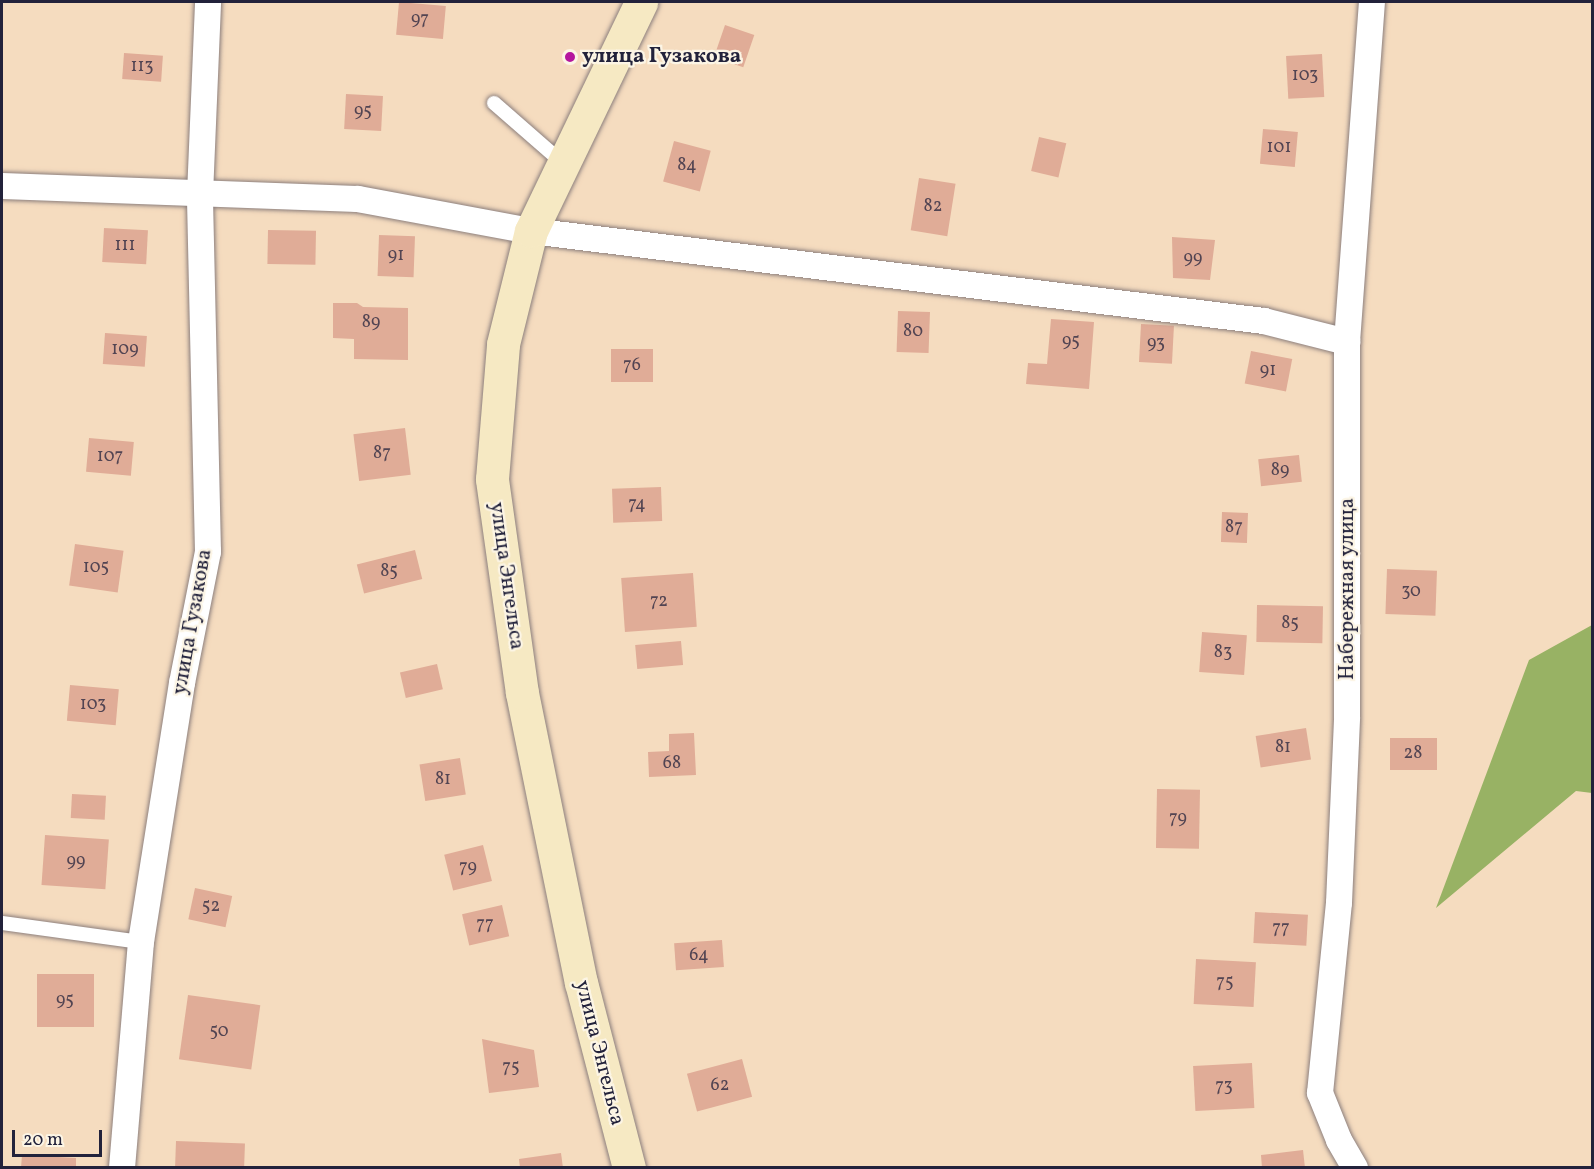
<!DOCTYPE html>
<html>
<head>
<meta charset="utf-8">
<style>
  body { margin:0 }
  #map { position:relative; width:1594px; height:1169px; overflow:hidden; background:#f5dcbf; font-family:Vollkorn,serif }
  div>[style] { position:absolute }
  .forest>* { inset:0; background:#98b264 }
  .building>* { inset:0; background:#e0ac97; transform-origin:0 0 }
  .roads { filter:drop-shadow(0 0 2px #8c7f7d) drop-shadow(0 0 2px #8c7f7d) }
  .lane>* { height:14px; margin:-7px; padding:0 7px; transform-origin:7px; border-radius:7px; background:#fff }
  .street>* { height:26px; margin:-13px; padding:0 13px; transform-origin:13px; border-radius:13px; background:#fff }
  .secondary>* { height:33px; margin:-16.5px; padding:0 16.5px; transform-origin:16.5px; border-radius:16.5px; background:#f6e9c3 }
  .dots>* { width:16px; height:16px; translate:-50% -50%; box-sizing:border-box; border:3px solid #fcf5e5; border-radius:50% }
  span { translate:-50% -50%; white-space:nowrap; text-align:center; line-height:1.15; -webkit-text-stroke:4.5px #fcf5e5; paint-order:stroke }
  .number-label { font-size:18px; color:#524452 }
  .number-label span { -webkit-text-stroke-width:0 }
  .poi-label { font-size:21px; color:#22223b; font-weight:700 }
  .left { translate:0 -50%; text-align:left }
  .street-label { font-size:21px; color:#22223b }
  .frame { position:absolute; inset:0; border:3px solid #22223b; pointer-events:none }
  .scale { position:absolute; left:12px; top:1130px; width:90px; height:27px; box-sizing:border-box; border:3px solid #22223b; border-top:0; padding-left:8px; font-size:18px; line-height:21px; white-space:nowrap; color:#22223b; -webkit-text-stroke:4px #fcf5e5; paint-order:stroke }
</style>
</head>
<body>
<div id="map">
  <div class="forest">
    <i style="clip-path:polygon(1592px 625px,1592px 793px,1576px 791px,1436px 908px,1529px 660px)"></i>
  </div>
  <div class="building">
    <i style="left:399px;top:2px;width:47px;height:33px;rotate:5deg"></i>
    <i style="left:725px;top:25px;width:31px;height:34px;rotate:19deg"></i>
    <i style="left:124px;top:53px;width:39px;height:26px;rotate:4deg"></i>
    <i style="left:1322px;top:54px;width:43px;height:36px;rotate:87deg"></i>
    <i style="left:346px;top:94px;width:37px;height:35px;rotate:3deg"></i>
    <i style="left:1263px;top:129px;width:35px;height:35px;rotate:5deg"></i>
    <i style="left:1039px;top:137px;width:28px;height:35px;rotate:13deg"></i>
    <i style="left:674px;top:141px;width:38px;height:42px;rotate:15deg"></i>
    <i style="left:919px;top:178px;width:37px;height:53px;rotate:9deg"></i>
    <i style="left:104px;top:228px;width:44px;height:34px;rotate:3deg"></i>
    <i style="left:268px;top:230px;width:48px;height:34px;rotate:1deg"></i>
    <i style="left:379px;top:235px;width:36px;height:41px;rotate:2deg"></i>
    <i style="clip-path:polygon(1172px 237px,1215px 240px,1210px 280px,1173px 278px)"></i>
    <i style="clip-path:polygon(333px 303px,357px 303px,363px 307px,408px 308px,408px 360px,354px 359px,354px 339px,333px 338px)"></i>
    <i style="left:898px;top:311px;width:32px;height:41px;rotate:2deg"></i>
    <i style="clip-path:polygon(1051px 319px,1094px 322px,1089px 389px,1026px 384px,1028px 363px,1047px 364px)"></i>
    <i style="left:1141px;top:324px;width:33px;height:38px;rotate:3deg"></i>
    <i style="left:105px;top:333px;width:42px;height:31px;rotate:4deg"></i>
    <i style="left:611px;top:349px;width:42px;height:33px"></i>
    <i style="left:1251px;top:351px;width:42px;height:33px;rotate:11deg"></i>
    <i style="left:405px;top:428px;width:47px;height:52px;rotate:83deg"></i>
    <i style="left:89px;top:438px;width:45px;height:34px;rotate:5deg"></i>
    <i style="left:1299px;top:455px;width:27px;height:41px;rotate:84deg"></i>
    <i style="left:661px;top:487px;width:34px;height:49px;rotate:88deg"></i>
    <i style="left:1222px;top:512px;width:26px;height:30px;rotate:2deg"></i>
    <i style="left:75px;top:544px;width:49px;height:42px;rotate:8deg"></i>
    <i style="left:415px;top:550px;width:30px;height:60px;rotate:76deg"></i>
    <i style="left:1387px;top:569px;width:50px;height:45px;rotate:2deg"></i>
    <i style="left:693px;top:573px;width:54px;height:72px;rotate:86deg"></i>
    <i style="left:1257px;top:605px;width:66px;height:37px;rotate:1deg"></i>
    <i style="left:1202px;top:632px;width:45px;height:40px;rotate:4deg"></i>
    <i style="left:681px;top:641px;width:24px;height:46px;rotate:85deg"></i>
    <i style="left:437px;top:664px;width:26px;height:38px;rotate:77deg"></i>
    <i style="left:70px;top:685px;width:49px;height:36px;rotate:5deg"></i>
    <i style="left:1306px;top:728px;width:32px;height:51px;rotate:81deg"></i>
    <i style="clip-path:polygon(694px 733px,696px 775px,649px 777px,648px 752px,669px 751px,669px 734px)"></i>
    <i style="left:1390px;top:738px;width:47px;height:32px"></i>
    <i style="left:460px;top:758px;width:37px;height:41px;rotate:81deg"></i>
    <i style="left:1157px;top:789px;width:43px;height:59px;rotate:1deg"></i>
    <i style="left:72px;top:794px;width:34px;height:24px;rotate:3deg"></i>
    <i style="left:45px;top:835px;width:64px;height:50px;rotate:4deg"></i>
    <i style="left:483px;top:845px;width:37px;height:40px;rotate:76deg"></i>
    <i style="left:195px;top:888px;width:38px;height:32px;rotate:12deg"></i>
    <i style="left:502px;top:905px;width:32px;height:41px;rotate:77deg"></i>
    <i style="left:1255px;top:912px;width:53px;height:31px;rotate:3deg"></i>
    <i style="left:722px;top:940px;width:27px;height:48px;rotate:86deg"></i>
    <i style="left:1196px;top:959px;width:60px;height:45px;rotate:3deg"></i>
    <i style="left:37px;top:974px;width:57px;height:53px"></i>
    <i style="left:188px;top:995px;width:73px;height:65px;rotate:8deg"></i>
    <i style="clip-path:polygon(482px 1039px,534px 1050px,539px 1087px,489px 1093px)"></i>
    <i style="left:742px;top:1059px;width:39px;height:57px;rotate:75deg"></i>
    <i style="left:1252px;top:1063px;width:45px;height:59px;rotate:87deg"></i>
    <i style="left:176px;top:1141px;width:69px;height:27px;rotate:2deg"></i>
    <i style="clip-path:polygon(1303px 1150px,1305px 1168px,1262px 1168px,1261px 1155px)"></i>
    <i style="clip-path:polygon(561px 1153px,563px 1168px,520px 1168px,519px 1159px)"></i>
    <i style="clip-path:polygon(22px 1155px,76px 1158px,76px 1168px,21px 1168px)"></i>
  </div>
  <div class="roads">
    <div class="lane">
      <i style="left:494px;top:103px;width:93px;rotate:41.1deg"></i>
      <i style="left:2px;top:923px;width:140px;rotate:7.8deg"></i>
    </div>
    <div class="street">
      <i style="left:2px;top:186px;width:356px;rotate:2.1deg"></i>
      <i style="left:358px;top:199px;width:176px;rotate:10.5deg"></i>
      <i style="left:531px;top:231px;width:739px;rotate:7deg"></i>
      <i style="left:1264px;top:321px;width:86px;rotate:14.2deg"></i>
      <i style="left:122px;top:1168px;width:227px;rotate:-85.2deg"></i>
      <i style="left:141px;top:942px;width:262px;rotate:-81deg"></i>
      <i style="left:182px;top:683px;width:134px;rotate:-78.8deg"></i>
      <i style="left:208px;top:552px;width:357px;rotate:-91.3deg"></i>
      <i style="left:200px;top:195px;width:193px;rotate:-87.6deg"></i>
      <i style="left:1355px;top:1168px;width:32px;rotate:-120deg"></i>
      <i style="left:1339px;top:1140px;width:51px;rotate:-112deg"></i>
      <i style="left:1320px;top:1093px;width:191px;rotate:-84.3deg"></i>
      <i style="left:1339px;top:903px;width:186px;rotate:-87.5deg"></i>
      <i style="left:1347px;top:717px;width:375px;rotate:-90deg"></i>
      <i style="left:1347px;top:342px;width:341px;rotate:-85.8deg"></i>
    </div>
    <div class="secondary">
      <i style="left:629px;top:1168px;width:191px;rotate:-104.5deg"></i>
      <i style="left:581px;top:983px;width:296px;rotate:-101.5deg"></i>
      <i style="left:522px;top:693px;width:216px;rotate:-98deg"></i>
      <i style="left:492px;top:479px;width:135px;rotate:-85.3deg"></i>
      <i style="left:503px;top:344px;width:116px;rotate:-76.1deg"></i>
      <i style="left:531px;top:231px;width:254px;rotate:-64.3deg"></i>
    </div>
  </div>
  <div class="dots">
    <i style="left:570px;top:57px;background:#b5179e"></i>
  </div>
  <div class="number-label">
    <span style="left:420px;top:20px">97</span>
    <span style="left:142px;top:67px">113</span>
    <span style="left:1305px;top:76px">103</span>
    <span style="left:363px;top:112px">95</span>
    <span style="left:1279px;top:148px">101</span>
    <span style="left:687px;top:166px">84</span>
    <span style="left:933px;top:207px">82</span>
    <span style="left:125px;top:246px">111</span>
    <span style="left:396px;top:256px">91</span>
    <span style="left:1193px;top:259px">99</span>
    <span style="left:371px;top:323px">89</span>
    <span style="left:913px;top:332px">80</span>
    <span style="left:1071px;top:342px">95</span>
    <span style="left:1156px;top:344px">93</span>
    <span style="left:125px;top:350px">109</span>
    <span style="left:632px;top:366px">76</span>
    <span style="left:1268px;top:371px">91</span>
    <span style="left:382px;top:454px">87</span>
    <span style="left:110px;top:457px">107</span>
    <span style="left:1280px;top:471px">89</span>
    <span style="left:637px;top:505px">74</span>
    <span style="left:1234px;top:528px">87</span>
    <span style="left:96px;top:568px">105</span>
    <span style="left:389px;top:572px">85</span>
    <span style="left:1411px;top:592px">30</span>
    <span style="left:659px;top:602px">72</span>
    <span style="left:1290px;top:624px">85</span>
    <span style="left:1223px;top:653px">83</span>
    <span style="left:93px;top:705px">103</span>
    <span style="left:1283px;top:748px">81</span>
    <span style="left:1413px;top:754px">28</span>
    <span style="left:672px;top:764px">68</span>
    <span style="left:443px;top:780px">81</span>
    <span style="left:1178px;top:819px">79</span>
    <span style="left:76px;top:862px">99</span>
    <span style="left:468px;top:868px">79</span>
    <span style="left:211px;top:907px">52</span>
    <span style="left:485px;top:925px">77</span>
    <span style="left:1281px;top:929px">77</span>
    <span style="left:699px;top:956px">64</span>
    <span style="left:1225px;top:983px">75</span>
    <span style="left:65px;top:1001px">95</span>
    <span style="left:219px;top:1032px">50</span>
    <span style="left:511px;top:1068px">75</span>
    <span style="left:720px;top:1086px">62</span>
    <span style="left:1224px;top:1087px">73</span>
  </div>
  <div class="poi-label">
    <span class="left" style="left:582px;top:57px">улица Гузакова</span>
  </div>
  <div class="street-label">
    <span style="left:506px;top:576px;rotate:82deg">улица Энгельса</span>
    <span style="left:1348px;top:589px;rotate:-90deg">Набережная улица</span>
    <span style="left:193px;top:622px;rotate:-80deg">улица Гузакова</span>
    <span style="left:599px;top:1053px;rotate:76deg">улица Энгельса</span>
  </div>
  <div class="frame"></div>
  <div class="scale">20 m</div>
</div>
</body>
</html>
